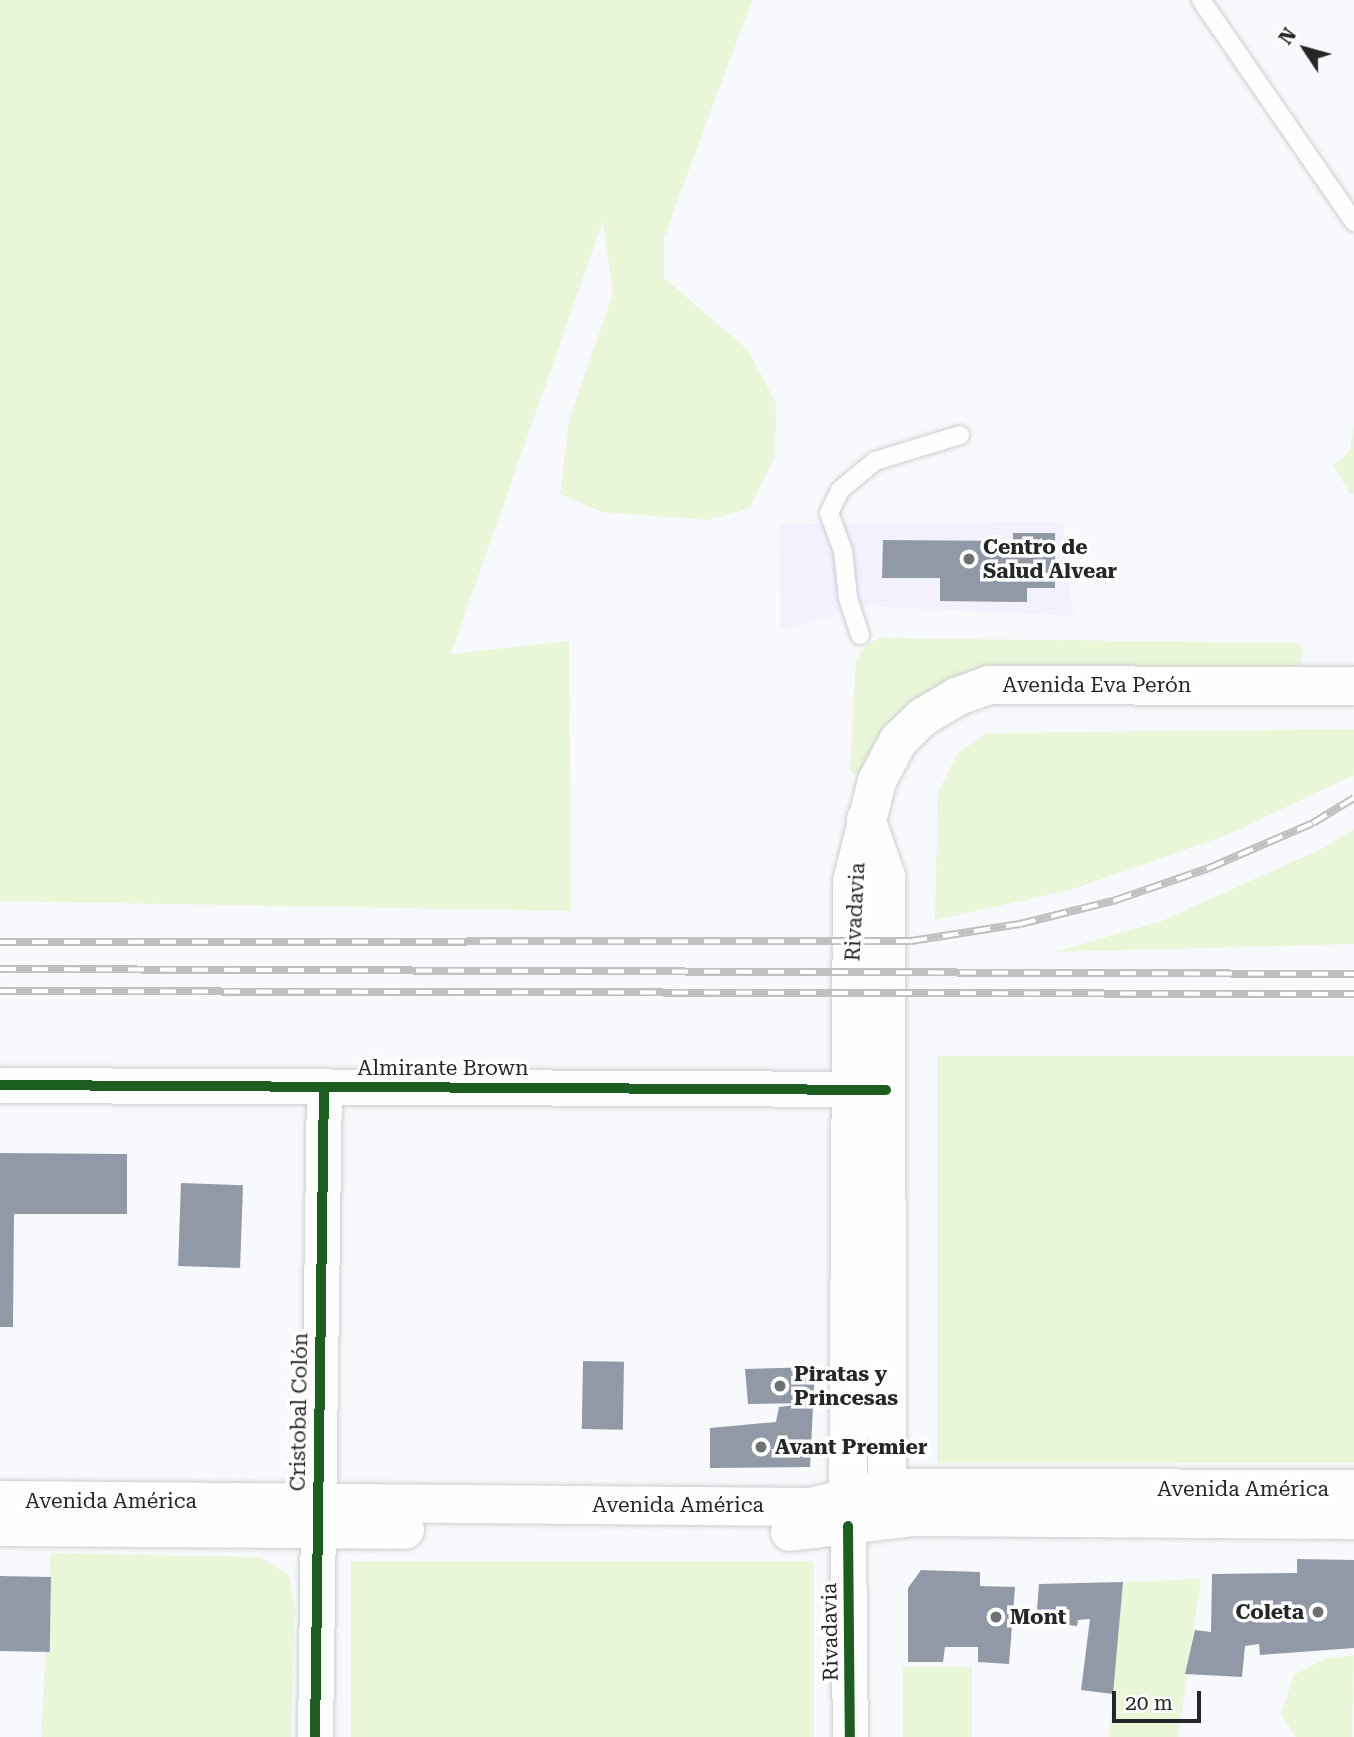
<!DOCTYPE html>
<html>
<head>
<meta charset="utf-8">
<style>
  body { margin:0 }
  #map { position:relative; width:1354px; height:1737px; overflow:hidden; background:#f7f9fc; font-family:"Roboto Serif",serif }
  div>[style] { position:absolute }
  .medical>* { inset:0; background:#f3f1fd }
  .green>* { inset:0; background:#e9f6d8; transform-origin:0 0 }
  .building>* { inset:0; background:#9199a6; transform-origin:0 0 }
  .roads { filter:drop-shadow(0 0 2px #cccecf) drop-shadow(0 0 2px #cccecf) }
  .service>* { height:18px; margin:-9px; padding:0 9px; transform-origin:9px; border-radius:9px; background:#fefeff }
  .minor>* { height:35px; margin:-17.5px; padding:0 17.5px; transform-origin:17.5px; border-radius:17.5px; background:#fefeff }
  .secondary>* { height:38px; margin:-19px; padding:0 19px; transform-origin:19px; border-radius:19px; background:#fefeff }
  .rail>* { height:8px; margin-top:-4px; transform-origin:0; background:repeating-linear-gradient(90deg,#fff 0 16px,#c0c0c0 0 32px); box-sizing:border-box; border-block:2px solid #c0c0c0 }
  .cycleway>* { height:10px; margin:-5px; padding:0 5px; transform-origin:5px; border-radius:5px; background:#1b5e20 }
  .dots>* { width:19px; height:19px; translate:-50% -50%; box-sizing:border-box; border:4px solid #fff; border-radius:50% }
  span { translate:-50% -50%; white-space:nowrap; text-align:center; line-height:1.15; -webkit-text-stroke:7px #fff; paint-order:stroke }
  .poi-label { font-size:21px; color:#252628; font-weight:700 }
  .left { translate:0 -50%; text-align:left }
  .right { translate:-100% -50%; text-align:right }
  .street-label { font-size:21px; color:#252628 }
  .north { position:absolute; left:1270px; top:14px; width:70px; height:70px; -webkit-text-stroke:5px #fff; paint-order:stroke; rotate:306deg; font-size:19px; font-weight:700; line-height:28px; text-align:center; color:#252628 }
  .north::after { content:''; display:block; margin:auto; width:24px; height:32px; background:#252628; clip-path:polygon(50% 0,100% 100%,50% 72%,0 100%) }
  .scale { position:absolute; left:1112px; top:1691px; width:89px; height:32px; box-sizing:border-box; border:4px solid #252628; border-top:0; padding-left:9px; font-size:21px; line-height:24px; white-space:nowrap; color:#252628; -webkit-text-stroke:5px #fff; paint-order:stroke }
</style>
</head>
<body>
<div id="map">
  <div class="medical">
    <i style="clip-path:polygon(1063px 522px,1073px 616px,867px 606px,781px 630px,780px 524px)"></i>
  </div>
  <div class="green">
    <i style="clip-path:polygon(0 0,752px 0,664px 237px,664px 278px,747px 349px,776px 402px,775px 456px,750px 508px,709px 520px,602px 512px,560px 494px,569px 419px,613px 294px,603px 221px,451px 654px,569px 641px,571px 911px,0 901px)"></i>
    <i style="clip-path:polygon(1354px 423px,1354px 494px,1350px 495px,1334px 465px,1350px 451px)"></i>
    <i style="clip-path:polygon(880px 638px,1297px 643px,1304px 651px,1300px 664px,1292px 669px,994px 672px,861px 778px,850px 770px,856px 660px,866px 645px)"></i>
    <i style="clip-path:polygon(1354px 729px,1354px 775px,1227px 835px,1070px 890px,935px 920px,938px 792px,958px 753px,987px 733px)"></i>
    <i style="clip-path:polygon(1354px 829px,1354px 944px,1054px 952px,1162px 921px,1325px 847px)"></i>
    <i style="left:937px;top:1056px;width:417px;height:407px"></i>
    <i style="clip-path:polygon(51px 1553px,260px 1557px,288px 1574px,295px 1605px,291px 1737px,41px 1737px)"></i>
    <i style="left:351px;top:1561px;width:463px;height:176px"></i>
    <i style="clip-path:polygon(1201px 1579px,1178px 1737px,1109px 1737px,1123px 1582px)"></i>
    <i style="clip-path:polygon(1354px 1655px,1352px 1737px,1296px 1737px,1281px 1714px,1294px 1675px,1324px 1659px)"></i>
    <i style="left:903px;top:1667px;width:69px;height:70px"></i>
  </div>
  <div class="building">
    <i style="clip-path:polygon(1013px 533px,1055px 533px,1055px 588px,1027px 588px,1027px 602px,940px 601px,940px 578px,882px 578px,883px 540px,1013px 541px)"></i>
    <i style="clip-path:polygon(0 1153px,127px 1154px,127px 1214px,14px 1214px,13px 1327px,0 1327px)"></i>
    <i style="left:181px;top:1183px;width:62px;height:83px;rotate:2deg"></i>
    <i style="left:583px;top:1361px;width:41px;height:68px;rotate:1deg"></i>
    <i style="clip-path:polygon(815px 1367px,810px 1467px,710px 1468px,710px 1428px,776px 1422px,779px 1407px,812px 1403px,748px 1404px,745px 1369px)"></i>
    <i style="clip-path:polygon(1297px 1559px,1354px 1560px,1354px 1648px,1260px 1655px,1259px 1644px,1245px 1646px,1242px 1677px,1185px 1674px,1195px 1630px,1211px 1632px,1212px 1574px,1297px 1573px)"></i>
    <i style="clip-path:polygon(921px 1570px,980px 1572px,980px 1586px,1015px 1587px,1009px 1664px,978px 1662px,978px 1647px,945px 1647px,943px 1662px,908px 1662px,908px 1588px)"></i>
    <i style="left:0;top:1576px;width:51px;height:75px;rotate:1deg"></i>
    <i style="clip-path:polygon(1123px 1582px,1113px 1694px,1081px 1690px,1090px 1619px,1078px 1620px,1077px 1626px,1036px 1622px,1039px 1584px)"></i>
  </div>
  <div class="roads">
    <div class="service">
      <i style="left:1201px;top:0;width:270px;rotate:55.4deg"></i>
      <i style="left:860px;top:635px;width:40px;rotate:-108deg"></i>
      <i style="left:848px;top:597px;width:46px;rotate:-96.2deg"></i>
      <i style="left:843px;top:551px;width:40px;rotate:-110.2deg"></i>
      <i style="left:829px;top:513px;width:25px;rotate:-64deg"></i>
      <i style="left:840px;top:490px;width:45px;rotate:-39.6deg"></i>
      <i style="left:875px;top:461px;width:89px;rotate:-17deg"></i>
    </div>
    <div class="minor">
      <i style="left:0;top:1085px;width:878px;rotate:0.26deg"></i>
      <i style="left:848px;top:1526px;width:211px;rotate:89.5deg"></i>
      <i style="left:315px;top:1737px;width:650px;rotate:-89.21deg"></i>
    </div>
    <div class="secondary">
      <i style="left:866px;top:819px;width:60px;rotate:70.7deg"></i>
      <i style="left:886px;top:876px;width:612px;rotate:89.91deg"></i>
      <i style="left:887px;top:1488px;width:24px;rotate:135deg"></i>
      <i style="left:0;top:1500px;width:811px;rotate:0.49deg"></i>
      <i style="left:811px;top:1507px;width:78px;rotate:-14deg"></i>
      <i style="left:887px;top:1488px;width:467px;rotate:0.1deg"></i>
      <i style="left:848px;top:1521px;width:639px;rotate:-89.64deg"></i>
      <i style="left:852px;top:882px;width:104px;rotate:-76.1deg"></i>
      <i style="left:877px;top:781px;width:45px;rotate:-62.3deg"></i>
      <i style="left:898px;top:741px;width:35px;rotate:-44deg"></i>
      <i style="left:923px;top:717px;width:39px;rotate:-31deg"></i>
      <i style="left:956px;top:697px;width:35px;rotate:-20deg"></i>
      <i style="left:989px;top:685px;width:365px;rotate:0.2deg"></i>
      <i style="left:0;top:1527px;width:405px;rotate:0.4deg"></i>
      <i style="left:790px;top:1532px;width:125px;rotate:-6.9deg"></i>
      <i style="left:914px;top:1517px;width:440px;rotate:0.4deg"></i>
    </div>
  </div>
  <div class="rail">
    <i style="left:0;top:942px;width:911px;rotate:-0.06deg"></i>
    <i style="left:911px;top:941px;width:110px;rotate:-8.9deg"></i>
    <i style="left:1020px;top:924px;width:99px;rotate:-14deg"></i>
    <i style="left:1116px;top:900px;width:98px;rotate:-19deg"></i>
    <i style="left:1209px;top:868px;width:113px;rotate:-23.4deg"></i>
    <i style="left:1313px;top:823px;width:48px;rotate:-31.4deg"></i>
    <i style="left:0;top:969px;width:1354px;rotate:0.21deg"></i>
    <i style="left:0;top:991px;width:1354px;rotate:0.13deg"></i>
  </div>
  <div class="cycleway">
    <i style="left:0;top:1085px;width:886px;rotate:0.32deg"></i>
    <i style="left:848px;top:1526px;width:211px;rotate:89.5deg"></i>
    <i style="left:315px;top:1737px;width:650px;rotate:-89.21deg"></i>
  </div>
  <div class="dots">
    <i style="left:969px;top:559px;background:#6e7072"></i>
    <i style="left:780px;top:1386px;background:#6e7072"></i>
    <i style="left:761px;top:1447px;background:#6e7072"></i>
    <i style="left:1318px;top:1612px;background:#6e7072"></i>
    <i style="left:996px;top:1617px;background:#6e7072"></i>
  </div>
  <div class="poi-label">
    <span class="left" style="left:983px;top:559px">Centro de<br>Salud Alvear</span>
    <span class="left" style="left:794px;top:1386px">Piratas y<br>Princesas</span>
    <span class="left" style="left:775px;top:1447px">Avant Premier</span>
    <span class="right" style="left:1304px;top:1612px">Coleta</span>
    <span class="left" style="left:1010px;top:1617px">Mont</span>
  </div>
  <div class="street-label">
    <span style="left:1097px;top:685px">Avenida Eva Perón</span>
    <span style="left:855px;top:912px;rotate:-87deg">Rivadavia</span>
    <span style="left:443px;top:1068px">Almirante Brown</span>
    <span style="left:299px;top:1412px;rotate:-89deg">Cristobal Colón</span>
    <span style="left:1243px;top:1489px">Avenida América</span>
    <span style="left:111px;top:1501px">Avenida América</span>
    <span style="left:678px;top:1505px">Avenida América</span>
    <span style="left:830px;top:1632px;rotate:-91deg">Rivadavia</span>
  </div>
  <div class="north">N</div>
  <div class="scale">20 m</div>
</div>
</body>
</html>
